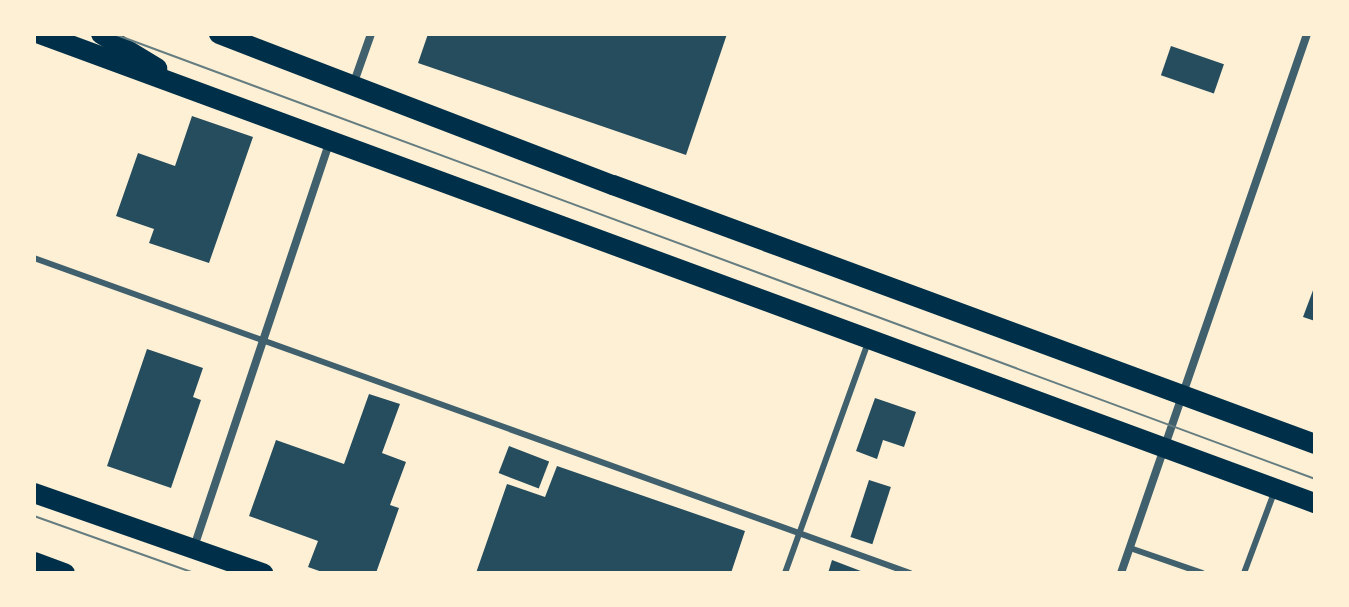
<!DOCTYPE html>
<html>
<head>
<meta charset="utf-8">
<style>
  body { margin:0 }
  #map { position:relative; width:1349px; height:607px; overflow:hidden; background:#fdf0d5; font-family:"Asap Condensed",sans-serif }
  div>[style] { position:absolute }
  .building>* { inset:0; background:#264d5e; transform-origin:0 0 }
  .service>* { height:6px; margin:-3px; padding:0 3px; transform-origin:3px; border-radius:3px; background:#3f606c }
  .minor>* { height:8px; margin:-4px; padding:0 4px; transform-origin:4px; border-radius:4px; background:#3f606c }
  .primary>* { height:20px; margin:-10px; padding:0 10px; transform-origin:10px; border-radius:10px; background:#003049 }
  .tram>* { height:2px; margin:-1px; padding:0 1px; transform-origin:1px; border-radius:1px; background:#657d81 }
  span { translate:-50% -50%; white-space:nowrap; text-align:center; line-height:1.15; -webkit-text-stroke:8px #fdf0d5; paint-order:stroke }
  .frame { position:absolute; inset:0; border:36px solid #fdf0d5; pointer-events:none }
</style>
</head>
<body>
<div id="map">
  <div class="building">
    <i style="clip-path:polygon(428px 34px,727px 34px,686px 155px,418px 63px)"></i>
    <i style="left:1171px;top:46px;width:56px;height:31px;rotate:19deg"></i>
    <i style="clip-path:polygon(192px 116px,253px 137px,209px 263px,149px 243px,154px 229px,116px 216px,138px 153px,175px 166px)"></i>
    <i style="clip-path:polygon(1315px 285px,1315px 321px,1303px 317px)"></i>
    <i style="clip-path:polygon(147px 349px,203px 368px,193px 397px,201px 400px,171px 488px,107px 466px)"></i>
    <i style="clip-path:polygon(369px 394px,400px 404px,382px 453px,406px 462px,390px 505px,399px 508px,376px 573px,325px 573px,308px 567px,318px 541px,249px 516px,276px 440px,344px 464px)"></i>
    <i style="clip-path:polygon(875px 398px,916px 412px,904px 447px,883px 440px,877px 459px,856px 451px)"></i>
    <i style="left:509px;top:446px;width:43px;height:29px;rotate:21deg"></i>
    <i style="clip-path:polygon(557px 466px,745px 531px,731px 573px,476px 573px,507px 484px,545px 497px)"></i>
    <i style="left:869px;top:480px;width:23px;height:60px;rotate:18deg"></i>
    <i style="clip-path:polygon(832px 560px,866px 573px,828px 573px)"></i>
  </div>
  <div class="service">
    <i style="left:34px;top:258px;width:931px;rotate:19.78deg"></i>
    <i style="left:1130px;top:548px;width:76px;rotate:19.1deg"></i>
    <i style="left:785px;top:573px;width:245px;rotate:-70.2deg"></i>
    <i style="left:1244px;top:573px;width:89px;rotate:-69.5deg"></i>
  </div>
  <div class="minor">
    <i style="left:353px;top:85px;width:54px;rotate:-70.6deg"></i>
    <i style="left:194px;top:547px;width:426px;rotate:-71.5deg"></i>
    <i style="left:1121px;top:573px;width:570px;rotate:-70.96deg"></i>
  </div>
  <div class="primary">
    <i style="left:40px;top:34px;width:1359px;rotate:20.2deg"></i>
    <i style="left:101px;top:34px;width:66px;rotate:31.3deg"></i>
    <i style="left:219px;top:34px;width:422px;rotate:21deg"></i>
    <i style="left:613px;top:185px;width:748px;rotate:20.25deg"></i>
    <i style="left:34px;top:493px;width:243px;rotate:19.3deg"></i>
    <i style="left:34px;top:562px;width:33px;rotate:20deg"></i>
  </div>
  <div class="tram">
    <i style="left:114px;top:34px;width:1281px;rotate:20.33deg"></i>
    <i style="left:34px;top:516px;width:170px;rotate:19.6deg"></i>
  </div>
  <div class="frame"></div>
</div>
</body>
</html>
